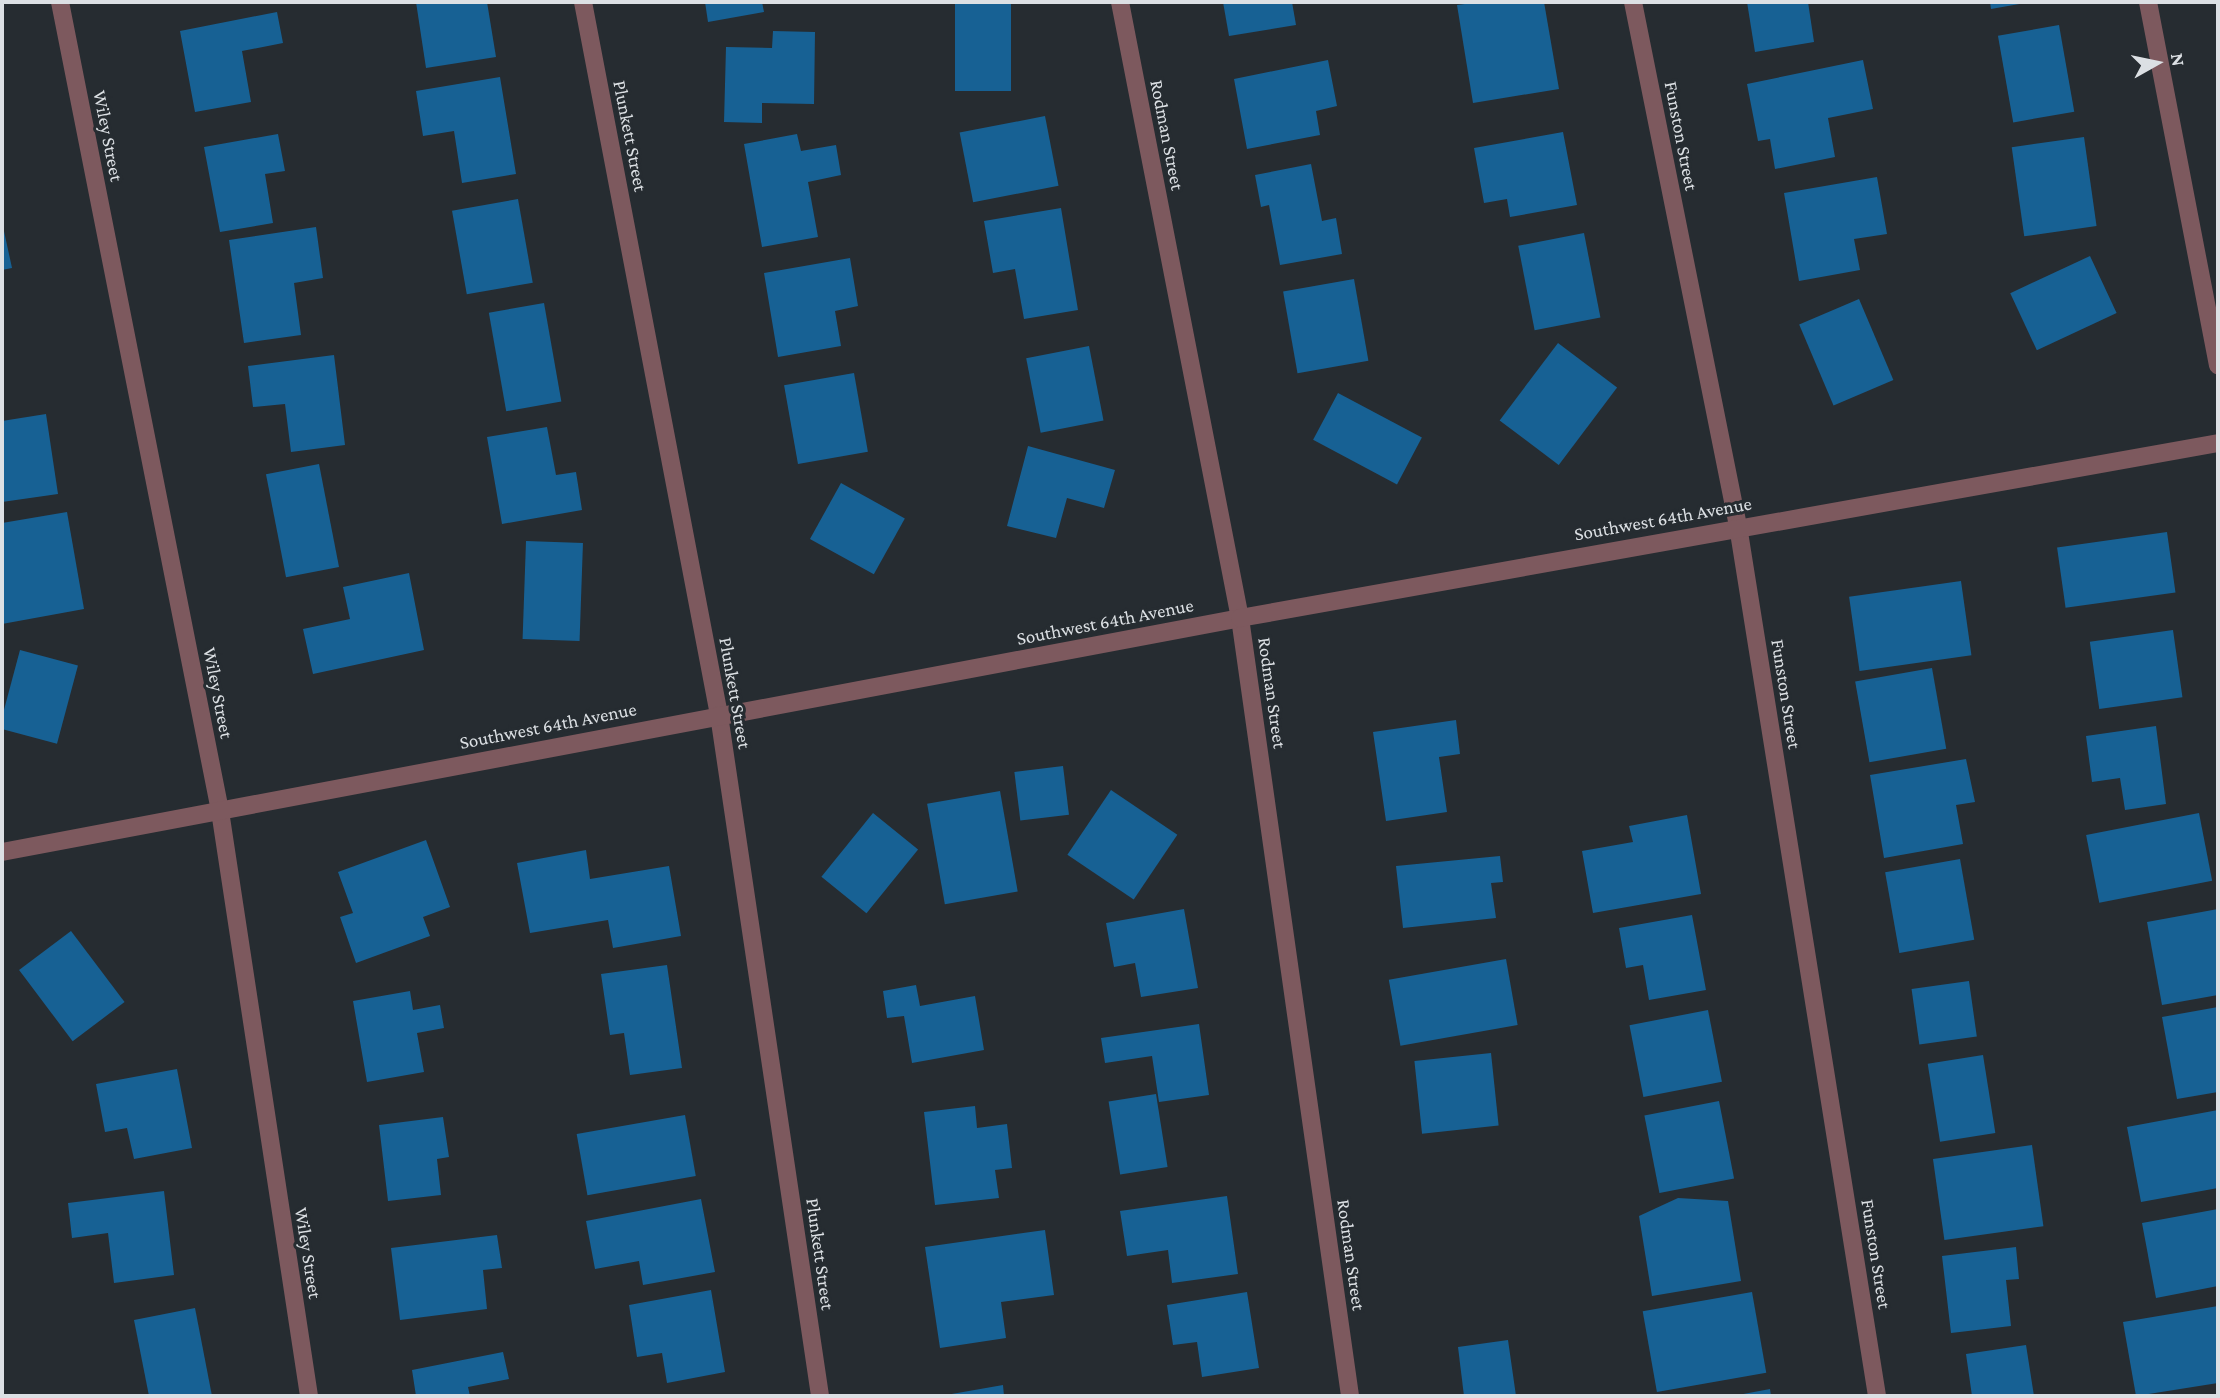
<!DOCTYPE html>
<html>
<head>
<meta charset="utf-8">
<style>
  body { margin:0 }
  #map { position:relative; width:2220px; height:1398px; overflow:hidden; background:#262c31; font-family:"Crimson Pro",serif }
  div>[style] { position:absolute }
  .building>* { inset:0; background:#176194; transform-origin:0 0 }
  .minor>* { height:18px; margin:-9px; padding:0 9px; transform-origin:9px; border-radius:9px; background:#7d595e }
  .tertiary>* { height:18px; margin:-9px; padding:0 9px; transform-origin:9px; border-radius:9px; background:#7d595e }
  span { translate:-50% -50%; white-space:nowrap; text-align:center; line-height:1.15; -webkit-text-stroke:6px #262c31; paint-order:stroke }
  .street-label { font-size:19px; color:#dce0e4 }
  .frame { position:absolute; inset:0; border:4px solid #dce0e4; pointer-events:none }
  .north { position:absolute; left:2122px; top:28px; width:70px; height:70px; -webkit-text-stroke:5px #262c31; paint-order:stroke; rotate:81deg; font-size:19px; font-weight:700; line-height:28px; text-align:center; color:#dce0e4 }
  .north::after { content:''; display:block; margin:auto; width:24px; height:32px; background:#dce0e4; clip-path:polygon(50% 0,100% 100%,50% 72%,0 100%) }
</style>
</head>
<body>
<div id="map">
  <div class="building">
    <i style="clip-path:polygon(416px 2px,487px 2px,496px 57px,426px 68px)"></i>
    <i style="clip-path:polygon(705px 2px,762px 2px,764px 12px,708px 22px)"></i>
    <i style="left:955px;top:2px;width:56px;height:89px"></i>
    <i style="clip-path:polygon(1223px 2px,1292px 2px,1296px 25px,1229px 36px)"></i>
    <i style="clip-path:polygon(1480px 2px,1544px 2px,1559px 89px,1473px 103px,1457px 5px)"></i>
    <i style="clip-path:polygon(1747px 2px,1808px 2px,1814px 42px,1755px 52px)"></i>
    <i style="clip-path:polygon(1990px 2px,2025px 2px,2025px 3px,1991px 9px)"></i>
    <i style="clip-path:polygon(277px 12px,283px 43px,242px 51px,251px 102px,195px 112px,180px 31px)"></i>
    <i style="left:2059px;top:25px;width:88px;height:62px;rotate:80deg"></i>
    <i style="clip-path:polygon(773px 31px,815px 32px,814px 104px,762px 103px,762px 123px,724px 122px,726px 47px,772px 48px)"></i>
    <i style="clip-path:polygon(1328px 60px,1337px 106px,1316px 111px,1320px 135px,1247px 149px,1234px 79px)"></i>
    <i style="clip-path:polygon(1863px 60px,1873px 109px,1828px 118px,1835px 157px,1775px 169px,1770px 139px,1758px 141px,1747px 84px)"></i>
    <i style="clip-path:polygon(500px 77px,516px 174px,462px 183px,454px 131px,423px 136px,416px 91px)"></i>
    <i style="left:1045px;top:116px;width:71px;height:87px;rotate:79deg"></i>
    <i style="clip-path:polygon(1563px 132px,1577px 205px,1510px 217px,1507px 199px,1484px 203px,1474px 148px)"></i>
    <i style="clip-path:polygon(278px 134px,285px 171px,265px 174px,273px 223px,220px 232px,204px 147px)"></i>
    <i style="clip-path:polygon(797px 134px,801px 151px,836px 145px,841px 175px,808px 182px,818px 237px,762px 247px,744px 144px)"></i>
    <i style="left:2084px;top:137px;width:90px;height:73px;rotate:82deg"></i>
    <i style="clip-path:polygon(1311px 164px,1322px 221px,1336px 218px,1342px 254px,1280px 265px,1269px 205px,1261px 207px,1255px 175px)"></i>
    <i style="clip-path:polygon(1877px 177px,1887px 234px,1854px 239px,1860px 270px,1799px 281px,1784px 193px)"></i>
    <i style="left:518px;top:199px;width:85px;height:67px;rotate:80deg"></i>
    <i style="clip-path:polygon(1061px 208px,1078px 310px,1024px 319px,1015px 269px,993px 273px,984px 221px)"></i>
    <i style="clip-path:polygon(2px 222px,12px 268px,2px 270px)"></i>
    <i style="clip-path:polygon(316px 227px,323px 278px,294px 283px,301px 335px,244px 343px,229px 240px)"></i>
    <i style="left:1584px;top:233px;width:86px;height:67px;rotate:79deg"></i>
    <i style="left:2090px;top:256px;width:63px;height:88px;rotate:65deg"></i>
    <i style="clip-path:polygon(850px 258px,858px 306px,835px 311px,841px 346px,778px 357px,764px 273px)"></i>
    <i style="left:1354px;top:279px;width:83px;height:72px;rotate:80deg"></i>
    <i style="left:1859px;top:299px;width:88px;height:65px;rotate:67deg"></i>
    <i style="left:544px;top:303px;width:100px;height:56px;rotate:80deg"></i>
    <i style="left:1558px;top:343px;width:74px;height:97px;rotate:37deg"></i>
    <i style="left:1089px;top:346px;width:76px;height:64px;rotate:79deg"></i>
    <i style="clip-path:polygon(334px 355px,345px 445px,291px 452px,285px 404px,253px 407px,248px 366px)"></i>
    <i style="left:854px;top:373px;width:80px;height:71px;rotate:80deg"></i>
    <i style="left:1338px;top:393px;width:95px;height:53px;rotate:28deg"></i>
    <i style="clip-path:polygon(46px 414px,58px 494px,2px 502px,2px 421px)"></i>
    <i style="clip-path:polygon(547px 427px,556px 475px,576px 472px,582px 510px,502px 524px,487px 437px)"></i>
    <i style="clip-path:polygon(1028px 446px,1115px 470px,1104px 508px,1067px 498px,1056px 538px,1007px 526px)"></i>
    <i style="left:319px;top:464px;width:105px;height:54px;rotate:79deg"></i>
    <i style="left:841px;top:483px;width:73px;height:64px;rotate:29deg"></i>
    <i style="clip-path:polygon(67px 512px,84px 609px,2px 624px,2px 523px)"></i>
    <i style="left:2167px;top:532px;width:61px;height:111px;rotate:82deg"></i>
    <i style="left:526px;top:541px;width:57px;height:98px;rotate:2deg"></i>
    <i style="clip-path:polygon(409px 573px,424px 650px,313px 674px,303px 629px,350px 619px,343px 587px)"></i>
    <i style="left:1961px;top:581px;width:75px;height:113px;rotate:82deg"></i>
    <i style="left:2173px;top:630px;width:68px;height:84px;rotate:82deg"></i>
    <i style="left:20px;top:650px;width:60px;height:81px;rotate:15deg"></i>
    <i style="left:1932px;top:668px;width:82px;height:78px;rotate:80deg"></i>
    <i style="clip-path:polygon(1456px 720px,1460px 754px,1439px 757px,1447px 812px,1386px 821px,1373px 732px)"></i>
    <i style="clip-path:polygon(2156px 726px,2166px 804px,2125px 810px,2120px 778px,2092px 782px,2086px 736px)"></i>
    <i style="clip-path:polygon(1966px 759px,1975px 802px,1956px 805px,1963px 844px,1884px 858px,1870px 775px)"></i>
    <i style="left:1063px;top:766px;width:49px;height:49px;rotate:83deg"></i>
    <i style="left:1111px;top:790px;width:80px;height:78px;rotate:34deg"></i>
    <i style="left:1000px;top:791px;width:102px;height:74px;rotate:80deg"></i>
    <i style="left:873px;top:813px;width:58px;height:82px;rotate:39deg"></i>
    <i style="left:2199px;top:813px;width:69px;height:115px;rotate:79deg"></i>
    <i style="clip-path:polygon(1687px 815px,1701px 894px,1593px 913px,1582px 851px,1633px 842px,1629px 826px)"></i>
    <i style="clip-path:polygon(426px 840px,450px 907px,423px 917px,430px 936px,356px 963px,340px 917px,353px 913px,338px 872px)"></i>
    <i style="clip-path:polygon(586px 850px,590px 879px,669px 866px,681px 936px,613px 948px,608px 920px,530px 933px,517px 863px)"></i>
    <i style="clip-path:polygon(1500px 856px,1503px 882px,1491px 883px,1496px 918px,1403px 928px,1396px 866px)"></i>
    <i style="left:1960px;top:859px;width:82px;height:76px;rotate:80deg"></i>
    <i style="clip-path:polygon(1184px 909px,1198px 988px,1141px 997px,1135px 963px,1114px 967px,1106px 923px)"></i>
    <i style="clip-path:polygon(2218px 909px,2218px 995px,2162px 1005px,2147px 922px)"></i>
    <i style="clip-path:polygon(1692px 915px,1706px 990px,1649px 1000px,1643px 965px,1626px 968px,1619px 928px)"></i>
    <i style="left:71px;top:931px;width:89px;height:65px;rotate:53deg"></i>
    <i style="left:1506px;top:959px;width:67px;height:119px;rotate:80deg"></i>
    <i style="clip-path:polygon(667px 965px,682px 1068px,630px 1075px,624px 1033px,610px 1035px,601px 974px)"></i>
    <i style="left:1969px;top:981px;width:56px;height:58px;rotate:82deg"></i>
    <i style="clip-path:polygon(916px 985px,920px 1006px,975px 996px,984px 1050px,912px 1063px,904px 1016px,887px 1018px,883px 991px)"></i>
    <i style="clip-path:polygon(410px 991px,413px 1010px,440px 1005px,444px 1028px,417px 1033px,424px 1072px,367px 1082px,353px 1001px)"></i>
    <i style="clip-path:polygon(2218px 1007px,2218px 1092px,2177px 1099px,2162px 1017px)"></i>
    <i style="left:1708px;top:1010px;width:73px;height:80px;rotate:79deg"></i>
    <i style="clip-path:polygon(1199px 1024px,1209px 1095px,1159px 1102px,1152px 1056px,1105px 1063px,1101px 1038px)"></i>
    <i style="left:1491px;top:1053px;width:73px;height:77px;rotate:84deg"></i>
    <i style="left:1983px;top:1055px;width:79px;height:56px;rotate:81deg"></i>
    <i style="clip-path:polygon(177px 1069px,192px 1148px,134px 1159px,127px 1128px,105px 1132px,96px 1084px)"></i>
    <i style="left:1156px;top:1094px;width:74px;height:48px;rotate:81deg"></i>
    <i style="left:1719px;top:1101px;width:79px;height:76px;rotate:79deg"></i>
    <i style="clip-path:polygon(975px 1106px,977px 1128px,1007px 1124px,1012px 1168px,995px 1170px,999px 1198px,935px 1205px,924px 1112px)"></i>
    <i style="clip-path:polygon(2218px 1110px,2218px 1188px,2141px 1202px,2127px 1127px)"></i>
    <i style="left:685px;top:1115px;width:62px;height:110px;rotate:80deg"></i>
    <i style="clip-path:polygon(443px 1117px,449px 1157px,437px 1159px,441px 1195px,388px 1201px,379px 1125px)"></i>
    <i style="left:2032px;top:1145px;width:82px;height:100px;rotate:82deg"></i>
    <i style="clip-path:polygon(164px 1191px,174px 1275px,114px 1283px,108px 1233px,72px 1238px,68px 1203px)"></i>
    <i style="clip-path:polygon(1227px 1196px,1238px 1274px,1172px 1283px,1168px 1250px,1127px 1256px,1120px 1211px)"></i>
    <i style="clip-path:polygon(1678px 1198px,1728px 1201px,1741px 1281px,1652px 1296px,1639px 1216px)"></i>
    <i style="clip-path:polygon(701px 1199px,715px 1272px,643px 1285px,639px 1261px,595px 1269px,586px 1221px)"></i>
    <i style="clip-path:polygon(2218px 1209px,2218px 1286px,2156px 1298px,2142px 1223px)"></i>
    <i style="clip-path:polygon(1045px 1230px,1054px 1295px,1001px 1302px,1006px 1338px,940px 1348px,925px 1247px)"></i>
    <i style="clip-path:polygon(497px 1235px,502px 1268px,483px 1270px,487px 1309px,400px 1320px,391px 1248px)"></i>
    <i style="clip-path:polygon(2016px 1247px,2019px 1279px,2006px 1280px,2011px 1326px,1951px 1333px,1942px 1256px)"></i>
    <i style="clip-path:polygon(711px 1290px,725px 1372px,667px 1383px,662px 1353px,637px 1357px,629px 1305px)"></i>
    <i style="clip-path:polygon(1247px 1292px,1259px 1368px,1202px 1377px,1197px 1342px,1173px 1345px,1167px 1305px)"></i>
    <i style="left:1752px;top:1292px;width:82px;height:111px;rotate:80deg"></i>
    <i style="clip-path:polygon(2218px 1306px,2218px 1383px,2136px 1396px,2123px 1322px)"></i>
    <i style="clip-path:polygon(195px 1308px,212px 1396px,149px 1396px,134px 1320px)"></i>
    <i style="clip-path:polygon(1508px 1340px,1516px 1396px,1464px 1396px,1458px 1347px)"></i>
    <i style="clip-path:polygon(2026px 1345px,2034px 1396px,1972px 1396px,1966px 1354px)"></i>
    <i style="clip-path:polygon(503px 1352px,509px 1379px,468px 1387px,470px 1396px,416px 1396px,412px 1370px)"></i>
    <i style="clip-path:polygon(1003px 1385px,1004px 1396px,946px 1396px,946px 1395px)"></i>
    <i style="clip-path:polygon(1770px 1389px,1771px 1396px,1738px 1396px,1738px 1395px)"></i>
  </div>
  <div class="minor">
    <i style="left:60px;top:2px;width:825px;rotate:78.81deg"></i>
    <i style="left:220px;top:811px;width:592px;rotate:81.35deg"></i>
    <i style="left:583px;top:2px;width:726px;rotate:79.2deg"></i>
    <i style="left:719px;top:715px;width:688px;rotate:81.56deg"></i>
    <i style="left:1120px;top:2px;width:628px;rotate:78.98deg"></i>
    <i style="left:1240px;top:618px;width:786px;rotate:81.95deg"></i>
    <i style="left:1633px;top:2px;width:534px;rotate:78.67deg"></i>
    <i style="left:1738px;top:526px;width:881px;rotate:80.92deg"></i>
    <i style="left:2148px;top:2px;width:370px;rotate:79.1deg"></i>
  </div>
  <div class="tertiary">
    <i style="left:2px;top:852px;width:1260px;rotate:-10.7deg"></i>
    <i style="left:1240px;top:618px;width:994px;rotate:-10.14deg"></i>
  </div>
  <div class="street-label">
    <span style="left:1167px;top:135px;rotate:79deg">Rodman Street</span>
    <span style="left:108px;top:136px;rotate:79deg">Wiley Street</span>
    <span style="left:630px;top:136px;rotate:79deg">Plunkett Street</span>
    <span style="left:1681px;top:136px;rotate:79deg">Funston Street</span>
    <span style="left:1663px;top:519px;rotate:-10deg">Southwest 64th Avenue</span>
    <span style="left:1105px;top:622px;rotate:-11deg">Southwest 64th Avenue</span>
    <span style="left:218px;top:693px;rotate:79deg">Wiley Street</span>
    <span style="left:735px;top:693px;rotate:80deg">Plunkett Street</span>
    <span style="left:1272px;top:693px;rotate:82deg">Rodman Street</span>
    <span style="left:1786px;top:694px;rotate:81deg">Funston Street</span>
    <span style="left:548px;top:726px;rotate:-11deg">Southwest 64th Avenue</span>
    <span style="left:308px;top:1253px;rotate:81deg">Wiley Street</span>
    <span style="left:820px;top:1254px;rotate:82deg">Plunkett Street</span>
    <span style="left:1876px;top:1254px;rotate:81deg">Funston Street</span>
    <span style="left:1351px;top:1255px;rotate:82deg">Rodman Street</span>
  </div>
  <div class="frame"></div>
  <div class="north">N</div>
</div>
</body>
</html>
